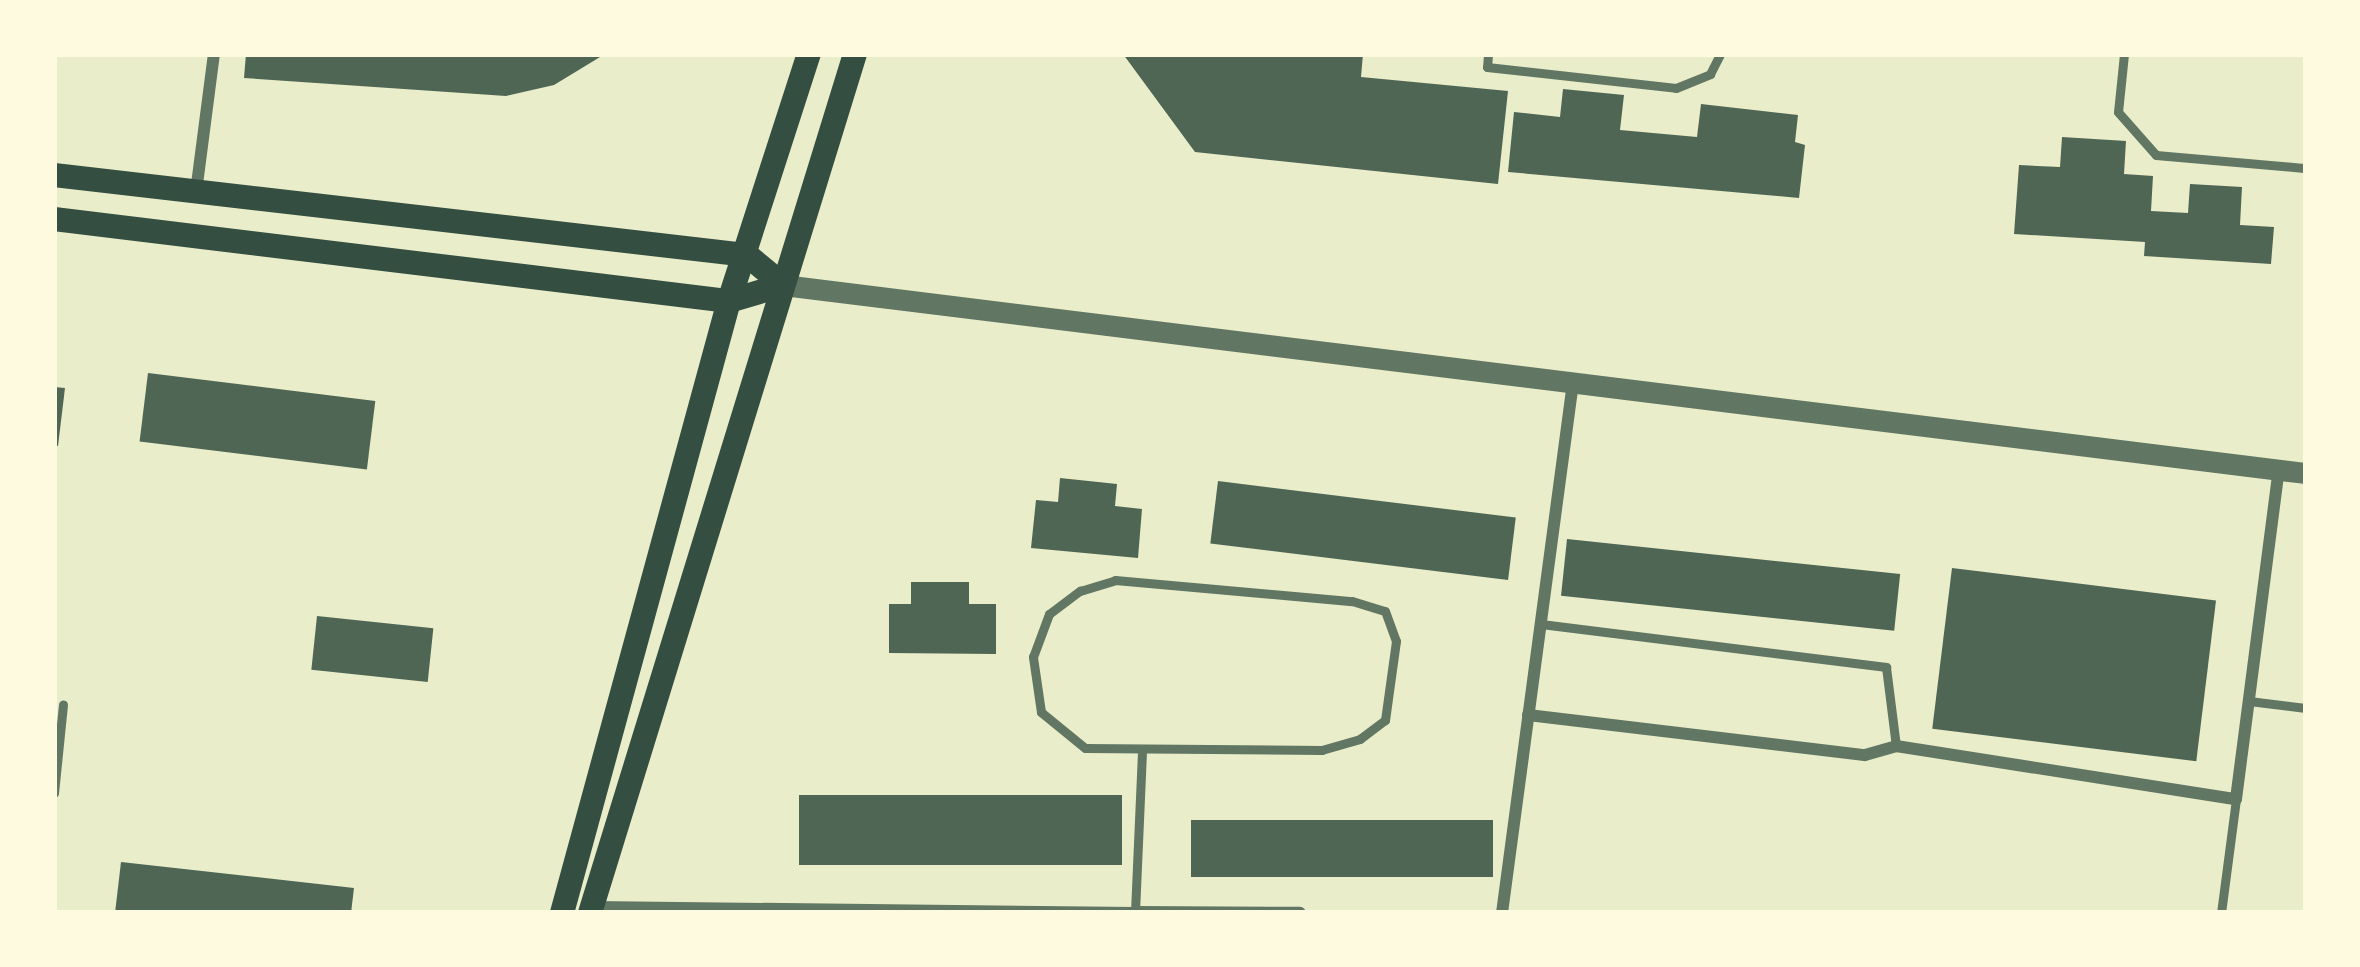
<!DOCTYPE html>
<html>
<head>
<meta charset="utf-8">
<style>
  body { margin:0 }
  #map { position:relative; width:2360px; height:967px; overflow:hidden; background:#e9edc9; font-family:"Times New Roman",serif }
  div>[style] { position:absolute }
  .building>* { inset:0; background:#4f6655; transform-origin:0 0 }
  .service>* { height:9px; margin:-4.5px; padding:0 4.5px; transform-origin:4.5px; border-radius:4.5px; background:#617663 }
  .minor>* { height:12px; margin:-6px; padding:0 6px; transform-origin:6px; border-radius:6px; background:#617663 }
  .tertiary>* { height:21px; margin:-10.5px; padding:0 10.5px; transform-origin:10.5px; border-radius:10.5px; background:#617663 }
  .secondary>* { height:24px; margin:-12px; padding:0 12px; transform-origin:12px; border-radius:12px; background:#344e41 }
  span { translate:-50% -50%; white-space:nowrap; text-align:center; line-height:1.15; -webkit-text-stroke:10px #fefae0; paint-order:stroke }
  .frame { position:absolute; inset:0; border:57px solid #fefae0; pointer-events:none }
</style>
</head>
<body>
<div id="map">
  <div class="building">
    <i style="clip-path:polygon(246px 54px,605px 54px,554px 85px,506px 96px,244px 78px)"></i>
    <i style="clip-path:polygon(1123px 54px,1363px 54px,1361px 77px,1508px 91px,1498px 184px,1195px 152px)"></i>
    <i style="clip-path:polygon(1563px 89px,1624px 95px,1620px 130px,1697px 137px,1701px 104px,1798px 115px,1795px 142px,1805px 145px,1799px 198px,1508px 172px,1514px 112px,1560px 117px)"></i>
    <i style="clip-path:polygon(2062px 137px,2126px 141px,2124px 174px,2153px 176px,2151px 211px,2188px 213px,2190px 184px,2242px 187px,2240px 225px,2274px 227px,2271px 264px,2144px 256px,2145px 242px,2014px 234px,2019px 165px,2060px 167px)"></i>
    <i style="left:148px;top:373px;width:229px;height:69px;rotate:7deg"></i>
    <i style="clip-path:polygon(54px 387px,65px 388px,58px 446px,54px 445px)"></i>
    <i style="clip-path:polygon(1060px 478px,1117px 484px,1115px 506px,1142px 509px,1138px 558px,1031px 548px,1036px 500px,1058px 502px)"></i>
    <i style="left:1218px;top:481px;width:300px;height:63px;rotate:7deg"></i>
    <i style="left:1567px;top:539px;width:335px;height:57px;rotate:6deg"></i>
    <i style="left:1952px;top:568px;width:266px;height:162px;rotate:7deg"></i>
    <i style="clip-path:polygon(911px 582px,969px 582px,969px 604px,996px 604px,996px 654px,889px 653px,889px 604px,911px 604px)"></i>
    <i style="left:317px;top:616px;width:117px;height:54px;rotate:6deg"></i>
    <i style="left:1122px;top:795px;width:70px;height:323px;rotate:90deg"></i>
    <i style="left:1493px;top:820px;width:57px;height:302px;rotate:90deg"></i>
    <i style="clip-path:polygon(121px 862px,354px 888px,351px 913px,115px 913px)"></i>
  </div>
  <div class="service">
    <i style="left:1488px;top:54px;width:13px;rotate:94deg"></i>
    <i style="left:1487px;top:67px;width:190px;rotate:6.3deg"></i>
    <i style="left:1676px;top:88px;width:37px;rotate:-22deg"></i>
    <i style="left:1710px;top:74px;width:22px;rotate:-63deg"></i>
    <i style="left:2124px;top:54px;width:58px;rotate:95.9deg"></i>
    <i style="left:2118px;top:112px;width:57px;rotate:48.5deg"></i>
    <i style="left:2156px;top:155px;width:151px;rotate:5deg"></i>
    <i style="left:1115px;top:580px;width:238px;rotate:5.1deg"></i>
    <i style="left:1352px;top:601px;width:34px;rotate:17deg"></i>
    <i style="left:1385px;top:611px;width:32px;rotate:70deg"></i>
    <i style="left:1396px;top:641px;width:80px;rotate:97.9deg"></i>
    <i style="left:1385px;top:720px;width:31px;rotate:143deg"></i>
    <i style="left:1360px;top:739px;width:40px;rotate:164deg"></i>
    <i style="left:1322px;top:750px;width:237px;rotate:-179.5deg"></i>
    <i style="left:1085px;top:748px;width:57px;rotate:-140.7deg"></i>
    <i style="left:1041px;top:712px;width:56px;rotate:-98.3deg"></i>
    <i style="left:1033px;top:657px;width:46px;rotate:-69.6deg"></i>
    <i style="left:1049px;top:614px;width:39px;rotate:-37deg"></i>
    <i style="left:1080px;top:591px;width:37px;rotate:-17deg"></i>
    <i style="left:1541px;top:624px;width:348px;rotate:7.1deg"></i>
    <i style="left:1886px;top:667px;width:80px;rotate:82.8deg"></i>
    <i style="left:2249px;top:701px;width:57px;rotate:7deg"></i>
    <i style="left:54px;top:793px;width:89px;rotate:-84.2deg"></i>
    <i style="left:1135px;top:912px;width:160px;rotate:-87.5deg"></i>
    <i style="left:2221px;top:913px;width:115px;rotate:-82.5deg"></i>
  </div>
  <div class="minor">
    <i style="left:196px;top:192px;width:139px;rotate:-82.6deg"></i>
    <i style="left:1528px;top:715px;width:339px;rotate:6.8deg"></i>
    <i style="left:1865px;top:755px;width:32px;rotate:-16deg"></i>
    <i style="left:1896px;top:746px;width:344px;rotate:8.9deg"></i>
    <i style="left:2236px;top:799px;width:333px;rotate:-82.6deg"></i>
    <i style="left:592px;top:907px;width:543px;rotate:0.63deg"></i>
    <i style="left:1135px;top:912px;width:165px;rotate:0.3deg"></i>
    <i style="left:1502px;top:913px;width:536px;rotate:-82.38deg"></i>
  </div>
  <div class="tertiary">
    <i style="left:783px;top:285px;width:1535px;rotate:7.04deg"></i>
  </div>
  <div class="secondary">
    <i style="left:54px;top:175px;width:698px;rotate:6.59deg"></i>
    <i style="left:747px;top:255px;width:47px;rotate:39.8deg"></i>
    <i style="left:54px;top:219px;width:680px;rotate:6.93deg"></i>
    <i style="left:729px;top:301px;width:56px;rotate:-16.5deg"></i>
    <i style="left:562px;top:913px;width:634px;rotate:-74.74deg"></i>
    <i style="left:729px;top:301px;width:260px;rotate:-72.1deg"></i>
    <i style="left:590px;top:913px;width:899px;rotate:-72.86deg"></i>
  </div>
  <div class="frame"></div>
</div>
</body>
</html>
